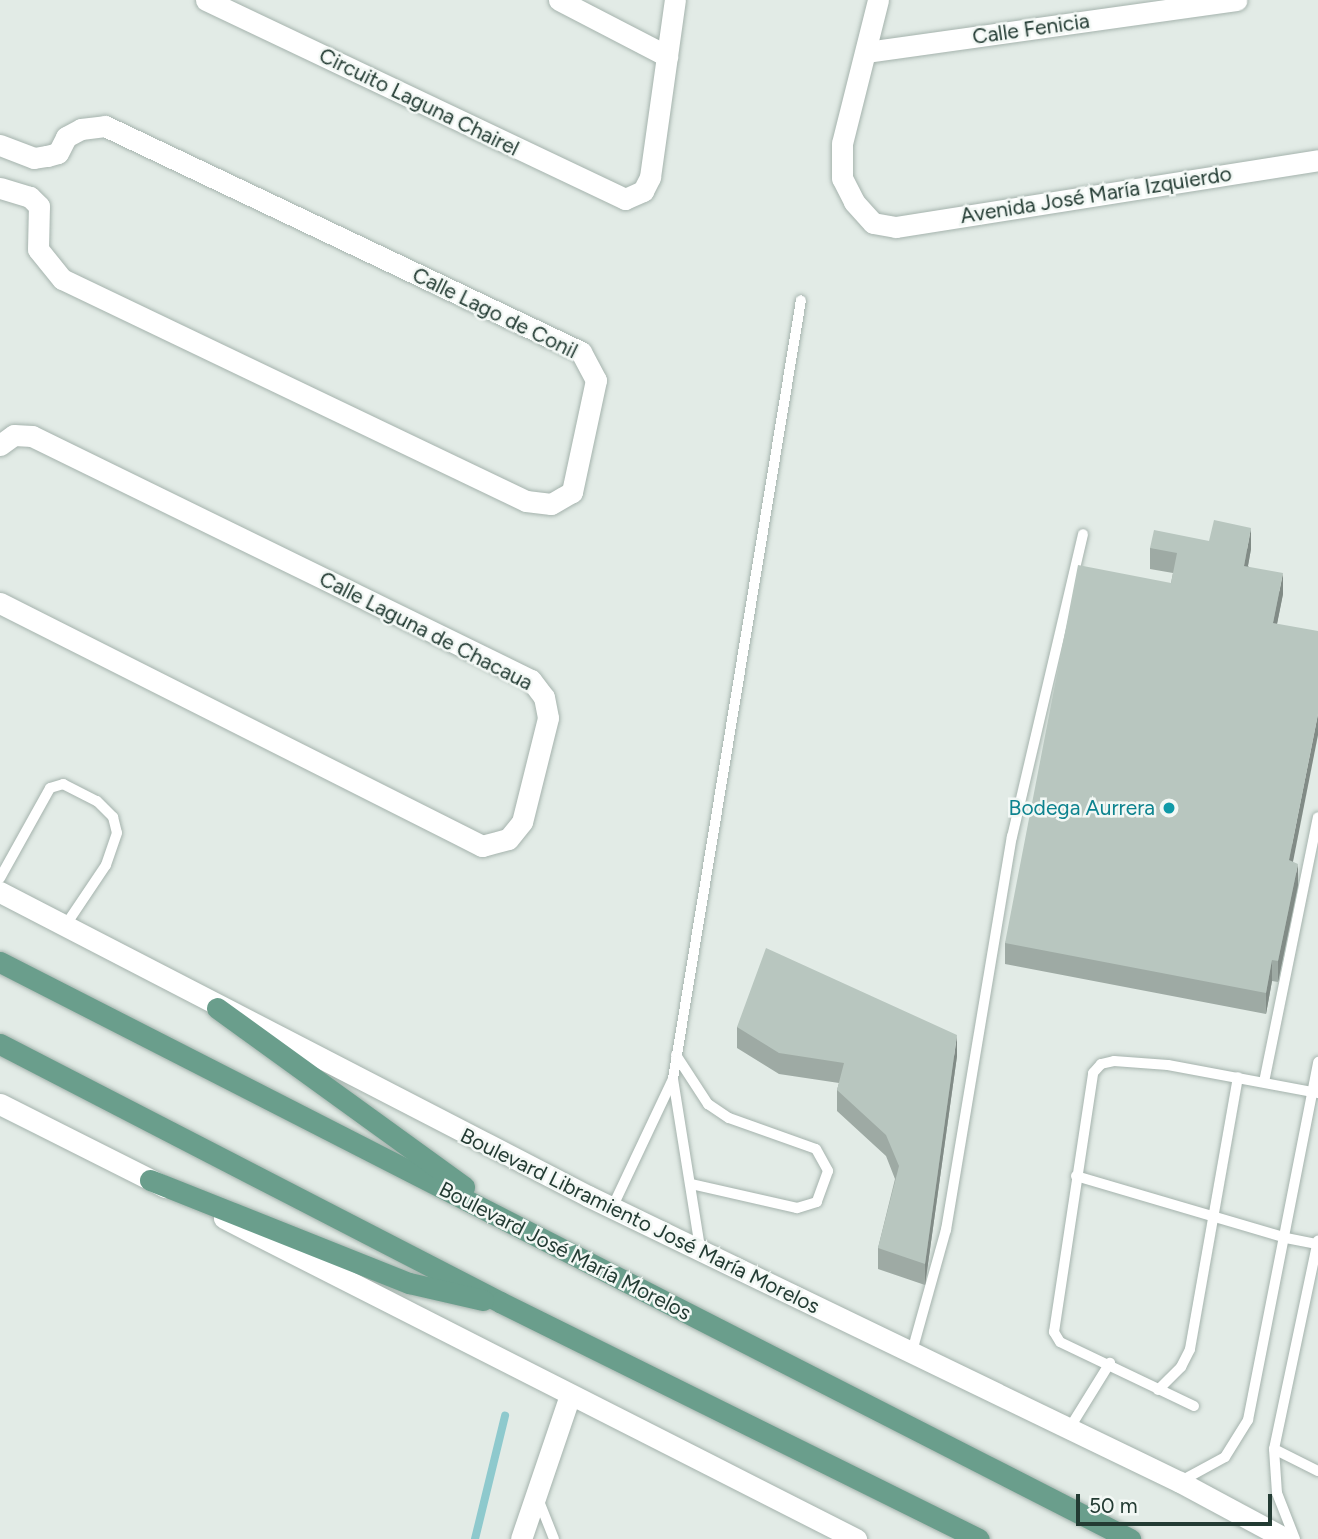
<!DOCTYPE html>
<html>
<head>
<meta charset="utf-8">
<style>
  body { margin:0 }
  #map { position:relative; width:1318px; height:1539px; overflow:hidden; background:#e2ebe6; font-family:Figtree,sans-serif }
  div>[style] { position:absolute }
  .stream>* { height:8px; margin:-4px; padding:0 4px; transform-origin:4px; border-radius:4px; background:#8ec9cd }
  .roads { filter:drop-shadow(0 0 2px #a5b3ad) drop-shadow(0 0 2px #a5b3ad) }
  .service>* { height:10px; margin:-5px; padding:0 5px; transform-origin:5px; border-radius:5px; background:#fff }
  .minor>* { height:21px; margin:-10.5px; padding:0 10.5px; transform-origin:10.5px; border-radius:10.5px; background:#fff }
  .tertiary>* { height:21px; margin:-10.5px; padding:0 10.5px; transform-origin:10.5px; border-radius:10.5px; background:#fff }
  .primary>* { height:21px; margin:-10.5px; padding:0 10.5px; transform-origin:10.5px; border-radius:10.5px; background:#6a9e8c }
  .wall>* { inset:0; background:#9eaaa4 }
  .shaded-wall>* { inset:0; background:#818b86 }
  .building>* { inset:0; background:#b8c6bf }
  .dots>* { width:19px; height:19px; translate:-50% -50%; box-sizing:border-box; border:4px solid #f3f8f5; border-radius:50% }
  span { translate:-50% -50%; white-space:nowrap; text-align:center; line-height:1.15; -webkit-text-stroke:5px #f3f8f5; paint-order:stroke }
  .street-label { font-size:21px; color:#233b33 }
  .culture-label { font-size:21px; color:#0d838f }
  .right { translate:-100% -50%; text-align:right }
  .scale { position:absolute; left:1076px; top:1494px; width:196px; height:32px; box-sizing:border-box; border:4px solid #233b33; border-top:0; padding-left:9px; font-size:21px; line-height:24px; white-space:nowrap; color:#233b33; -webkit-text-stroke:5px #f3f8f5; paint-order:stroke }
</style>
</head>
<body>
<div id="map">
  <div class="stream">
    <i style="left:475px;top:1539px;width:127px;rotate:-76.3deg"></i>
  </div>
  <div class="roads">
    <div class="service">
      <i style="left:0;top:878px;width:103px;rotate:-60.9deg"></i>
      <i style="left:50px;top:788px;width:14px;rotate:-17deg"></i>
      <i style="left:63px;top:784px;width:38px;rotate:27deg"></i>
      <i style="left:97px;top:801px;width:23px;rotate:45deg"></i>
      <i style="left:113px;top:817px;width:16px;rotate:76deg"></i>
      <i style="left:117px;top:833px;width:34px;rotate:109deg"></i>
      <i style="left:106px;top:865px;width:73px;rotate:123.9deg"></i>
      <i style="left:676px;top:1055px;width:59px;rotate:56.9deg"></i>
      <i style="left:708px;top:1104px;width:25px;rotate:34deg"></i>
      <i style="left:729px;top:1118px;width:92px;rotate:19.6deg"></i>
      <i style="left:816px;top:1149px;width:25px;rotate:61deg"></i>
      <i style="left:828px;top:1171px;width:33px;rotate:110deg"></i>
      <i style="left:817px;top:1202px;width:21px;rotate:163deg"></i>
      <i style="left:797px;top:1208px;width:109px;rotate:-167.2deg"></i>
      <i style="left:673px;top:1079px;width:171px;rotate:80.9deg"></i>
      <i style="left:1264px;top:1082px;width:270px;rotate:-78.5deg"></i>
      <i style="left:1076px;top:1176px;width:219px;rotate:16.4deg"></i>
      <i style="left:1286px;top:1238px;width:33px;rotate:11deg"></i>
      <i style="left:612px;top:1208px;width:143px;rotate:-64.7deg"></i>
      <i style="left:673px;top:1079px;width:789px;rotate:-80.67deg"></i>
      <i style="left:911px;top:1355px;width:130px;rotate:-74.4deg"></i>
      <i style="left:946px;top:1230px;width:399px;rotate:-80.5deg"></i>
      <i style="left:1012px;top:837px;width:311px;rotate:-76.8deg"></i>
      <i style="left:1158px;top:1390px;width:33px;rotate:-45deg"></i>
      <i style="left:1181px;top:1367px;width:20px;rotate:-63deg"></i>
      <i style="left:1190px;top:1349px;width:276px;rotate:-80deg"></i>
      <i style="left:1194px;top:1406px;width:148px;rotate:-154.5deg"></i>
      <i style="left:1060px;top:1342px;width:12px;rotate:-121deg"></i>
      <i style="left:1054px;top:1332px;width:262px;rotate:-81.4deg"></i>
      <i style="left:1093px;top:1073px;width:12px;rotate:-48deg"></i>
      <i style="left:1101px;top:1064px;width:13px;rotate:-13deg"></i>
      <i style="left:1114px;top:1061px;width:54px;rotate:4.2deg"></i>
      <i style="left:1168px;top:1065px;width:153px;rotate:10.6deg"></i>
      <i style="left:1069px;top:1429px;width:78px;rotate:-58.2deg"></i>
      <i style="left:1274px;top:1449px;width:49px;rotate:26.6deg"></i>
      <i style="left:1181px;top:1481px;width:50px;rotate:-28.6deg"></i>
      <i style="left:1225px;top:1457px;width:44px;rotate:-58.1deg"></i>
      <i style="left:1248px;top:1420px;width:365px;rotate:-78.9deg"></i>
      <i style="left:537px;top:1496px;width:46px;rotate:68.4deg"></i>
      <i style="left:1295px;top:1539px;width:49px;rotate:-111.4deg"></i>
      <i style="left:1277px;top:1493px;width:44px;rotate:-93.9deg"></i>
      <i style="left:1274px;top:1449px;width:213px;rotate:-78.1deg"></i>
    </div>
    <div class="minor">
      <i style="left:206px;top:0;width:464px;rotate:25.4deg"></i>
      <i style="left:625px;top:199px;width:20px;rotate:-24deg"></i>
      <i style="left:643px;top:191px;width:16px;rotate:-63deg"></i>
      <i style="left:650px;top:177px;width:179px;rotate:-82deg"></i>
      <i style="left:559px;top:0;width:122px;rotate:27.4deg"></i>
      <i style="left:878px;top:0;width:147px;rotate:104.1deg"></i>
      <i style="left:842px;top:143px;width:35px;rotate:90deg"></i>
      <i style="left:842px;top:178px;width:27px;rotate:63deg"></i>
      <i style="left:854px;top:202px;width:28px;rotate:48deg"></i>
      <i style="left:873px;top:223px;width:23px;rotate:10deg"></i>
      <i style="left:896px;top:227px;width:427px;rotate:-9deg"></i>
      <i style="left:867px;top:52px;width:373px;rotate:-8deg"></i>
      <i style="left:0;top:145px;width:36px;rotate:21deg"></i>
      <i style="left:34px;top:158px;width:13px;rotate:-9deg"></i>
      <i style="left:47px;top:156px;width:11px;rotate:-15deg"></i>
      <i style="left:58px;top:153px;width:18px;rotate:-63deg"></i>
      <i style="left:66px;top:137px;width:17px;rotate:-28deg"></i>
      <i style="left:81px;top:129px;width:24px;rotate:-7deg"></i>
      <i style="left:105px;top:126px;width:527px;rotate:25.4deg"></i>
      <i style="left:581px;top:352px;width:32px;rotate:62deg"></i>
      <i style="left:596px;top:380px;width:115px;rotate:102.1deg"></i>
      <i style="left:572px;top:492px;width:24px;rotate:150deg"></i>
      <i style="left:551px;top:504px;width:25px;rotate:-173deg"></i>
      <i style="left:526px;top:501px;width:514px;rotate:-154.43deg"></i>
      <i style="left:62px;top:279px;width:38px;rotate:-129deg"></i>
      <i style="left:38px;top:249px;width:43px;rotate:-88.7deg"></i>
      <i style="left:39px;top:206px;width:13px;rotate:-135deg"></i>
      <i style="left:30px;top:197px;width:31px;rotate:-163deg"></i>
      <i style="left:0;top:445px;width:17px;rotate:-36deg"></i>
      <i style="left:14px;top:435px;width:18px;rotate:3deg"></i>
      <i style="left:32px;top:436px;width:555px;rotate:26.06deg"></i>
      <i style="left:531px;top:680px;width:21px;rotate:53deg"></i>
      <i style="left:544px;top:697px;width:21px;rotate:79deg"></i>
      <i style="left:548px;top:718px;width:107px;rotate:104deg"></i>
      <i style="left:522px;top:822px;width:22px;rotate:129deg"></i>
      <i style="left:508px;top:839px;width:27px;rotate:165deg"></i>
      <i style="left:482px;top:846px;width:540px;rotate:-153.25deg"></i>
      <i style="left:521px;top:1539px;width:152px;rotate:-71.2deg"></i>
    </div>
    <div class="tertiary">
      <i style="left:0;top:892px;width:662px;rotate:27.34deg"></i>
      <i style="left:588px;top:1196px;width:657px;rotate:25.79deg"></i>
      <i style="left:1180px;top:1482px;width:120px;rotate:28.3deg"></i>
      <i style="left:0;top:1104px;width:185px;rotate:26.7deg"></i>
      <i style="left:224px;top:1218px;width:709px;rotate:26.93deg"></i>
    </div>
    <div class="primary">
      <i style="left:0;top:962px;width:1269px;rotate:27.05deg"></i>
      <i style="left:217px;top:1008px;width:305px;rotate:35.9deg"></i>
      <i style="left:0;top:1044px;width:563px;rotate:27.29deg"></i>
      <i style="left:500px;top:1302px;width:534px;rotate:26.33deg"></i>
      <i style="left:150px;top:1180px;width:279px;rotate:21.7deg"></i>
      <i style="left:409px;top:1283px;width:76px;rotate:12.9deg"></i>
    </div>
  </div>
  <div class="wall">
    <i style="clip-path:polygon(1150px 548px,1251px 549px,1248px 566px,1283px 594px,1277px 624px,1293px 862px,1298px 885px,1278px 982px,1272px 981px,1266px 1014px,1005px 964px,1005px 943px,1171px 583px,1173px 573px,1150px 569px)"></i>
    <i style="clip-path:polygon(737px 1027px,957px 1056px,925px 1285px,878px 1269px,878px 1248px,895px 1179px,886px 1156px,837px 1111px,837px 1090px,839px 1083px,779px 1074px,737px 1048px)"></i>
  </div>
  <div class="shaded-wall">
    <i style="clip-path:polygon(1251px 528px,1251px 549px,1244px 587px,1244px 566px)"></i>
    <i style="clip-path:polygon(1283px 573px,1283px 594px,1273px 644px,1273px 623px)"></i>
    <i style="clip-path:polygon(1318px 714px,1318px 735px,1289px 882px,1289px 860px)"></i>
    <i style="clip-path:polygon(1298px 864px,1298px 885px,1278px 982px,1278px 961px)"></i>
    <i style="clip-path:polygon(1272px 960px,1272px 981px,1266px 1014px,1266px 993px)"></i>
    <i style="clip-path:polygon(957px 1035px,957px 1056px,925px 1285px,925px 1264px)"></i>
  </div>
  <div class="building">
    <i style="clip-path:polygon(1214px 520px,1251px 528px,1244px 566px,1283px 573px,1273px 623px,1318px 631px,1318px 714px,1289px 860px,1298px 864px,1278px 961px,1272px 960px,1266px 993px,1005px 943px,1078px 565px,1171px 583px,1177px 553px,1150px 548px,1154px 530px,1209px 541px)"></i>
    <i style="clip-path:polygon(766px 948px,957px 1035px,925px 1264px,878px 1248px,899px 1166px,886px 1135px,837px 1090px,844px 1063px,779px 1053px,737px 1027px)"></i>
  </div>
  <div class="dots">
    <i style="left:1169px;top:808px;background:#0f9aa8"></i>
  </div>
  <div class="street-label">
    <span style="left:1031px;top:29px;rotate:-8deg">Calle Fenicia</span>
    <span style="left:419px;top:102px;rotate:26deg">Circuito Laguna Chairel</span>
    <span style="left:1096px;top:195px;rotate:-9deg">Avenida José María Izquierdo</span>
    <span style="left:495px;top:313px;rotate:26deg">Calle Lago de Conil</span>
    <span style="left:426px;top:631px;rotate:27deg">Calle Laguna de Chacaua</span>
    <span style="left:640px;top:1221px;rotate:26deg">Boulevard Libramiento José María Morelos</span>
    <span style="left:565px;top:1251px;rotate:27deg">Boulevard José María Morelos</span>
  </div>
  <div class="culture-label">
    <span class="right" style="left:1155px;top:808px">Bodega Aurrera</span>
  </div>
  <div class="scale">50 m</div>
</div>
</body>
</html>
